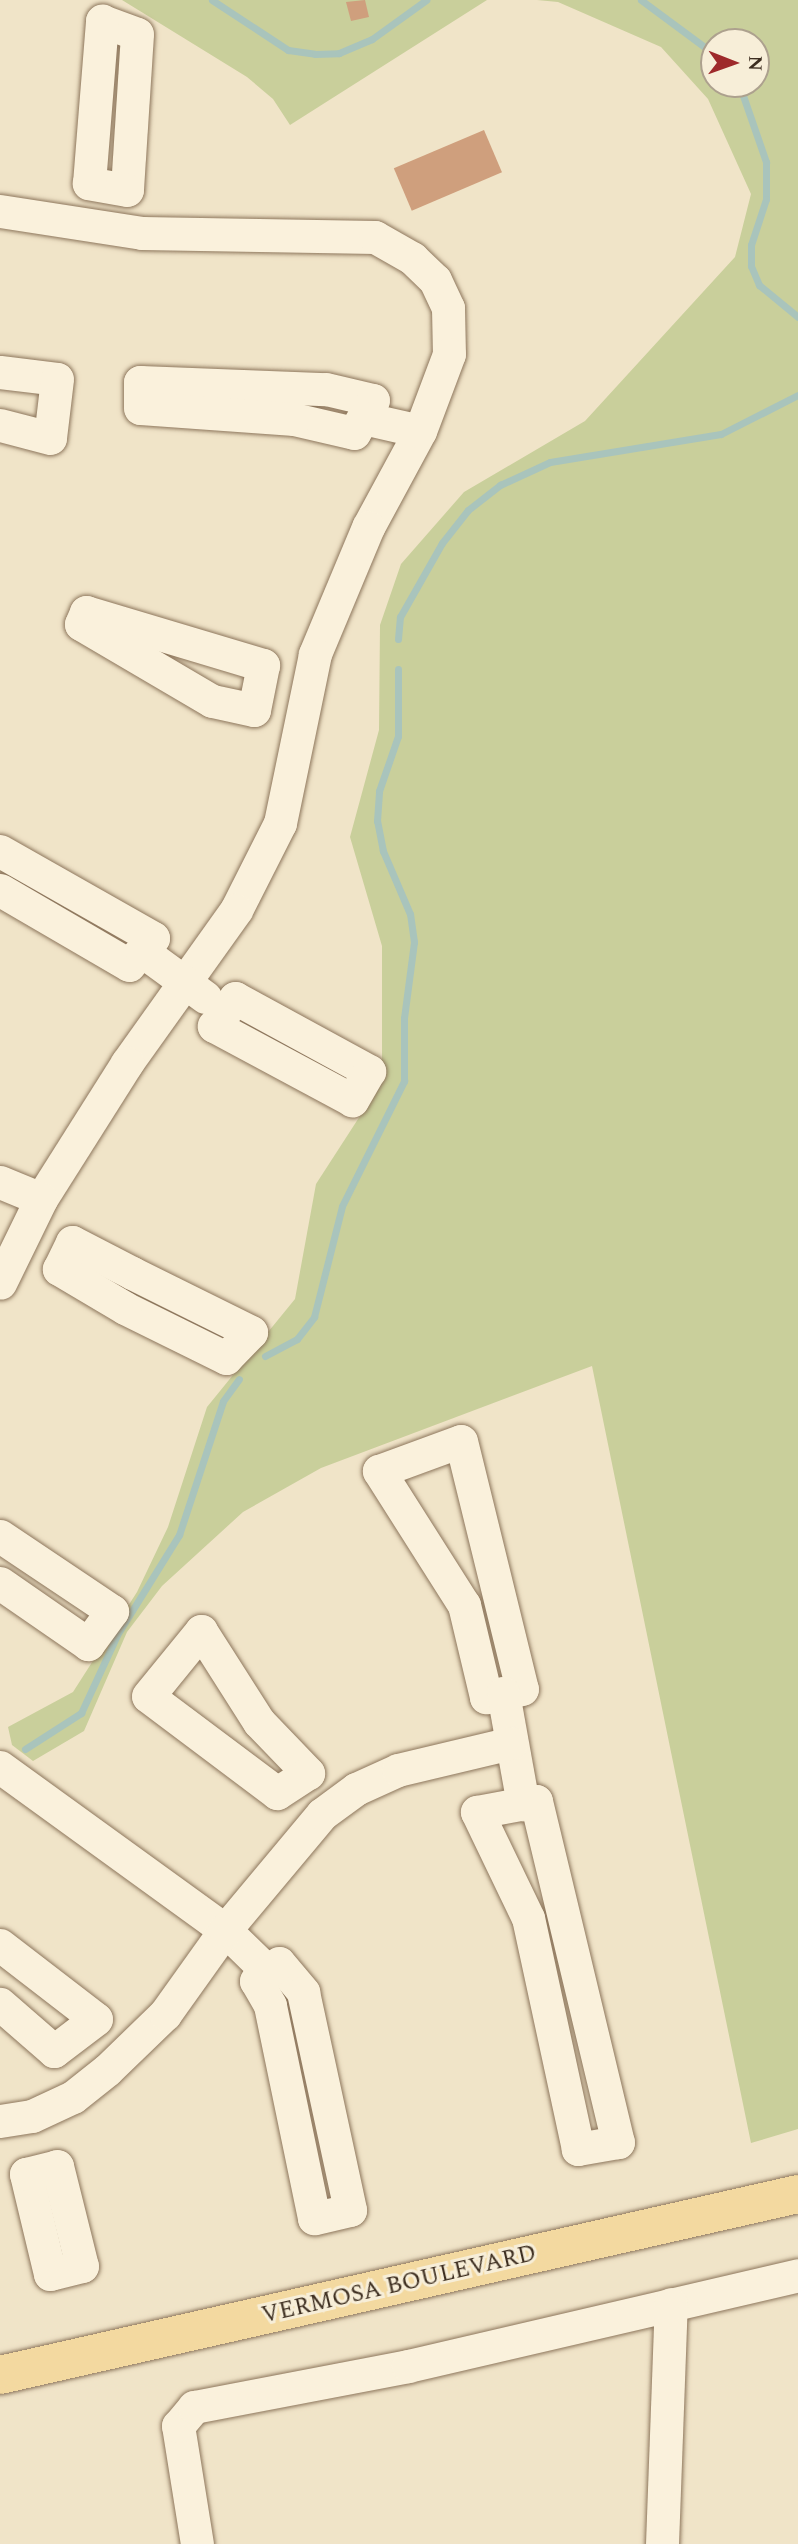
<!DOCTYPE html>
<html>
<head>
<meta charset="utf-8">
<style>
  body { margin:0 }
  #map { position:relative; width:798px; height:2544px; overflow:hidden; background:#f0e4c8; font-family:Spectral,serif }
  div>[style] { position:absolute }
  .green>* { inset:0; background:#c9cf9b }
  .stream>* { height:7px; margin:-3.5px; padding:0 3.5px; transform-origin:3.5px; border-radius:3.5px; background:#a9c4bc }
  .building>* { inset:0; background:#cf9f7d; transform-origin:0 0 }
  .roads { filter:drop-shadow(0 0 2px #8d765c) drop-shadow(0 0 2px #8d765c) }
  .minor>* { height:33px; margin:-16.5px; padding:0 16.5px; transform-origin:16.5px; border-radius:16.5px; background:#faf1dc }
  .major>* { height:38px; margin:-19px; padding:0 19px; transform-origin:19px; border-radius:19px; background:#f3d9a0 }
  span { translate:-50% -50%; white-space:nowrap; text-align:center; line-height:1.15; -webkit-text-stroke:6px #f7eed8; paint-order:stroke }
  .street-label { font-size:24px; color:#3d2e20 }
  .north { position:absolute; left:700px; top:28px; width:70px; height:70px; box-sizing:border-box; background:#f7eed8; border:2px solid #ada18e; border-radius:50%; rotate:91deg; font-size:19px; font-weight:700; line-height:28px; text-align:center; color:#3d2e20 }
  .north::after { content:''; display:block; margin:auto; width:24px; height:32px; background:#9e2a2b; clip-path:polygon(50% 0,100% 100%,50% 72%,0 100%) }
</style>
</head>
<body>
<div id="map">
  <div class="green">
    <i style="clip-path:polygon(122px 0,487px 0,290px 125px,273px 99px,247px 77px)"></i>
    <i style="clip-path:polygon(evenodd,537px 0,798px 0,798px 2129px,751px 2143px,592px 1366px,321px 1468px,243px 1512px,162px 1586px,127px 1632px,84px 1731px,33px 1761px,12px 1745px,8px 1727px,73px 1692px,137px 1592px,168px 1527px,207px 1407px,295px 1299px,316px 1184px,382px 1082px,382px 946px,350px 837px,379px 730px,380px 625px,401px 564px,464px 492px,585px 421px,735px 257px,751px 194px,708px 99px,661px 47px,558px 2px,537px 0,714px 42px,756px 42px,756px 84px,714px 84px,714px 42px)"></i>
  </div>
  <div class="stream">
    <i style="left:212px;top:0;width:91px;rotate:33.3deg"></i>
    <i style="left:288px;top:50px;width:27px;rotate:8deg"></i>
    <i style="left:315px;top:54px;width:24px;rotate:-2deg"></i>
    <i style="left:339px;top:53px;width:36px;rotate:-23deg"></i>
    <i style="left:372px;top:39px;width:67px;rotate:-35.8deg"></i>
    <i style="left:641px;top:0;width:91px;rotate:36.5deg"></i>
    <i style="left:739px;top:84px;width:83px;rotate:70.9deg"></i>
    <i style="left:766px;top:162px;width:37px;rotate:90deg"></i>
    <i style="left:766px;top:199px;width:48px;rotate:108.1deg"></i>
    <i style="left:751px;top:245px;width:21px;rotate:90deg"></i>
    <i style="left:751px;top:266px;width:21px;rotate:67deg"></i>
    <i style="left:759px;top:285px;width:50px;rotate:39.4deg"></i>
    <i style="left:398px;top:639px;width:22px;rotate:-85deg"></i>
    <i style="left:400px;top:617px;width:85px;rotate:-60.4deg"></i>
    <i style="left:442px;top:543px;width:42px;rotate:-51.8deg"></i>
    <i style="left:468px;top:510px;width:41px;rotate:-38deg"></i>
    <i style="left:500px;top:485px;width:55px;rotate:-24.7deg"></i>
    <i style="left:550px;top:462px;width:173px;rotate:-9.3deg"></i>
    <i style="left:721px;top:434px;width:86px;rotate:-26.9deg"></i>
    <i style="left:265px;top:1356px;width:36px;rotate:-28deg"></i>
    <i style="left:297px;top:1339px;width:28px;rotate:-52deg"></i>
    <i style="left:314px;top:1317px;width:114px;rotate:-75.8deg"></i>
    <i style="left:342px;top:1206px;width:140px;rotate:-63.6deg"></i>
    <i style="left:404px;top:1081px;width:63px;rotate:-90deg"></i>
    <i style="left:404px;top:1018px;width:77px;rotate:-82.5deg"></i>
    <i style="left:414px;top:942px;width:28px;rotate:-98deg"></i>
    <i style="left:410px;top:914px;width:69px;rotate:-113.2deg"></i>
    <i style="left:383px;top:851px;width:31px;rotate:-101deg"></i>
    <i style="left:377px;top:821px;width:30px;rotate:-86deg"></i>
    <i style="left:379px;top:791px;width:58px;rotate:-70.9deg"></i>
    <i style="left:398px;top:736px;width:67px;rotate:-90deg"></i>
    <i style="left:25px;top:1749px;width:67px;rotate:-32.7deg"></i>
    <i style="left:81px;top:1713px;width:86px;rotate:-65.2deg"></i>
    <i style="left:117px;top:1635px;width:118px;rotate:-58.2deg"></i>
    <i style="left:179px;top:1535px;width:141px;rotate:-71.8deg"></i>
    <i style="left:223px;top:1401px;width:27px;rotate:-54deg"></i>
  </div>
  <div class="building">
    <i style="clip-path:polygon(365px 0,369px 17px,351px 21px,346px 2px)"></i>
    <i style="left:484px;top:130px;width:46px;height:98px;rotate:67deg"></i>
  </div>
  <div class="roads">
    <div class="minor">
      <i style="left:102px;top:21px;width:37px;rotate:20deg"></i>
      <i style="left:137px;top:34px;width:156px;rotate:93.7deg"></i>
      <i style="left:127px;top:190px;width:39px;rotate:-170deg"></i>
      <i style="left:89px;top:183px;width:163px;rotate:-85.4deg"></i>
      <i style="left:0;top:211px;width:144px;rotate:8.8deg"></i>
      <i style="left:142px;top:233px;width:233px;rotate:1deg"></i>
      <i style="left:375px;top:237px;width:43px;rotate:29.6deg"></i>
      <i style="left:412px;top:258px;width:32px;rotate:44deg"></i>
      <i style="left:435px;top:280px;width:31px;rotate:65deg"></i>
      <i style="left:448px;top:308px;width:46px;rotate:88.8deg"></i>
      <i style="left:449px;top:354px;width:82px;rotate:110.6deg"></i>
      <i style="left:420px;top:431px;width:109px;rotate:118.4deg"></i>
      <i style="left:368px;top:527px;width:138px;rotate:112.7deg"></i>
      <i style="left:315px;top:654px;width:173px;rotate:101.7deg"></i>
      <i style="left:280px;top:823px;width:97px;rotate:116.8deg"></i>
      <i style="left:236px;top:910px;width:188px;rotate:125.5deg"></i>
      <i style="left:127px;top:1063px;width:161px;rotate:122.3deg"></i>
      <i style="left:41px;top:1199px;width:93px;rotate:116deg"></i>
      <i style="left:0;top:372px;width:57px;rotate:7deg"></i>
      <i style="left:57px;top:379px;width:59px;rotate:96.8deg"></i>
      <i style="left:50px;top:438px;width:52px;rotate:-165.4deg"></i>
      <i style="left:140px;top:382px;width:186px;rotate:2.2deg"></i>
      <i style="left:326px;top:389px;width:48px;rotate:13.2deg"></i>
      <i style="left:373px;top:400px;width:38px;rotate:120deg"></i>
      <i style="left:354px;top:433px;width:62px;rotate:-166.9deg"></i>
      <i style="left:294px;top:419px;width:154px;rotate:-175.9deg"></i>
      <i style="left:140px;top:408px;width:26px;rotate:-90deg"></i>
      <i style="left:363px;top:418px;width:58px;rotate:12.8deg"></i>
      <i style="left:86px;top:612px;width:185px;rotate:16.7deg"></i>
      <i style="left:263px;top:665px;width:46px;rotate:101.3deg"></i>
      <i style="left:254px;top:710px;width:43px;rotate:-167.9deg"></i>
      <i style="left:212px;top:701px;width:152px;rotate:-149.6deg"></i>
      <i style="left:81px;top:624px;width:13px;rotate:-67deg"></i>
      <i style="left:0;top:851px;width:176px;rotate:29.6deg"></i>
      <i style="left:153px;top:938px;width:36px;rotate:132deg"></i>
      <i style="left:129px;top:965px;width:149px;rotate:-149.8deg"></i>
      <i style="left:142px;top:951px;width:78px;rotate:36.1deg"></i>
      <i style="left:235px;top:998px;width:153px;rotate:28.6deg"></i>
      <i style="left:369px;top:1071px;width:34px;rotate:120deg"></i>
      <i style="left:352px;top:1100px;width:157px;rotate:-151.8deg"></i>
      <i style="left:214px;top:1026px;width:35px;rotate:-53deg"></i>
      <i style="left:0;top:1182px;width:44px;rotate:22.5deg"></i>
      <i style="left:72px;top:1242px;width:68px;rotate:27.3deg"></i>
      <i style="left:132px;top:1273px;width:133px;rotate:26.4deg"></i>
      <i style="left:251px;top:1332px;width:36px;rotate:134deg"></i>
      <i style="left:226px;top:1358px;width:113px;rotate:-153.7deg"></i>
      <i style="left:125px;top:1308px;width:77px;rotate:-149.4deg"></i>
      <i style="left:59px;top:1269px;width:30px;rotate:-64deg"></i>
      <i style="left:461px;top:1441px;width:255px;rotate:76.2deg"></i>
      <i style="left:522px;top:1689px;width:37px;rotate:167deg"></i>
      <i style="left:486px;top:1697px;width:95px;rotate:-103.4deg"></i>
      <i style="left:464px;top:1605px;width:159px;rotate:-122.4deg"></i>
      <i style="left:379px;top:1471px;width:87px;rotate:-20.1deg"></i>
      <i style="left:0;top:1536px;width:135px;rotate:33.8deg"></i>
      <i style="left:112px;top:1611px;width:41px;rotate:126deg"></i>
      <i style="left:88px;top:1644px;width:107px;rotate:-145.3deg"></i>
      <i style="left:201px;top:1631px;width:108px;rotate:57.5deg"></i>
      <i style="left:259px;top:1722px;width:71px;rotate:46.1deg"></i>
      <i style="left:308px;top:1773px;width:37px;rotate:147deg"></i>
      <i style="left:277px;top:1793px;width:161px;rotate:-143.1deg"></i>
      <i style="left:148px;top:1696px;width:84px;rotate:-50.8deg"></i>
      <i style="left:503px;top:1693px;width:113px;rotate:79.8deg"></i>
      <i style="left:0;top:1767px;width:278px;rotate:35.9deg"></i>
      <i style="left:225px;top:1930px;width:60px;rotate:44.3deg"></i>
      <i style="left:536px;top:1801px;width:351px;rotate:76.5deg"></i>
      <i style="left:618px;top:2142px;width:41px;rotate:170.1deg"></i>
      <i style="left:578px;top:2149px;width:236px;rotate:-102.2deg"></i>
      <i style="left:528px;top:1918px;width:118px;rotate:-115.7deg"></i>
      <i style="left:477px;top:1812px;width:60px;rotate:-10.6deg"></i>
      <i style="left:0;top:1945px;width:121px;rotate:37.6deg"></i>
      <i style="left:96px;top:2019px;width:53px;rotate:142.7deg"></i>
      <i style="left:54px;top:2051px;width:72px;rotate:-139deg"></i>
      <i style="left:279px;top:1963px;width:38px;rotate:50deg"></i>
      <i style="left:303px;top:1992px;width:223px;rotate:77.8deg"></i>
      <i style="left:350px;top:2210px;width:37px;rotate:167deg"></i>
      <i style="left:314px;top:2218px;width:217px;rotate:-101.7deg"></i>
      <i style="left:270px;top:2005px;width:28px;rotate:-120deg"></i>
      <i style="left:256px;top:1981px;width:29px;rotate:-38deg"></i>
      <i style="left:0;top:2121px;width:32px;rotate:-9deg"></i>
      <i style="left:32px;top:2116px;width:45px;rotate:-24.9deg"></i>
      <i style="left:73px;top:2097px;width:43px;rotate:-38.5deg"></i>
      <i style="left:107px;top:2070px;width:81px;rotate:-44deg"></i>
      <i style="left:165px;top:2014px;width:103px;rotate:-54.5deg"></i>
      <i style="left:225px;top:1930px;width:151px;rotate:-50.1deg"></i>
      <i style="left:322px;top:1814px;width:42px;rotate:-36.3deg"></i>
      <i style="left:356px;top:1789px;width:46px;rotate:-24.3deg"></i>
      <i style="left:398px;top:1770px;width:116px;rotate:-13.4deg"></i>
      <i style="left:57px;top:2166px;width:103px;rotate:76deg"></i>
      <i style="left:82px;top:2266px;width:33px;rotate:166deg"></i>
      <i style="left:50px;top:2274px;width:103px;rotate:-103.5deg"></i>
      <i style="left:26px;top:2174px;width:32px;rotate:-14deg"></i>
      <i style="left:197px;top:2544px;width:120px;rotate:-99.1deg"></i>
      <i style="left:178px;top:2426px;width:25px;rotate:-50deg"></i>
      <i style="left:194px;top:2407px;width:218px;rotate:-10.8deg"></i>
      <i style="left:408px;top:2366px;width:400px;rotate:-13.1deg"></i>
      <i style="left:662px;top:2544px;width:240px;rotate:-87.9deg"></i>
    </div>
    <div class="major">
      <i style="left:0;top:2375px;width:818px;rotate:-12.78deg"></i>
    </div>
  </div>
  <div class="street-label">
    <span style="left:399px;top:2285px;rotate:-13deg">VERMOSA BOULEVARD</span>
  </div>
  <div class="north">N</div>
</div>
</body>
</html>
